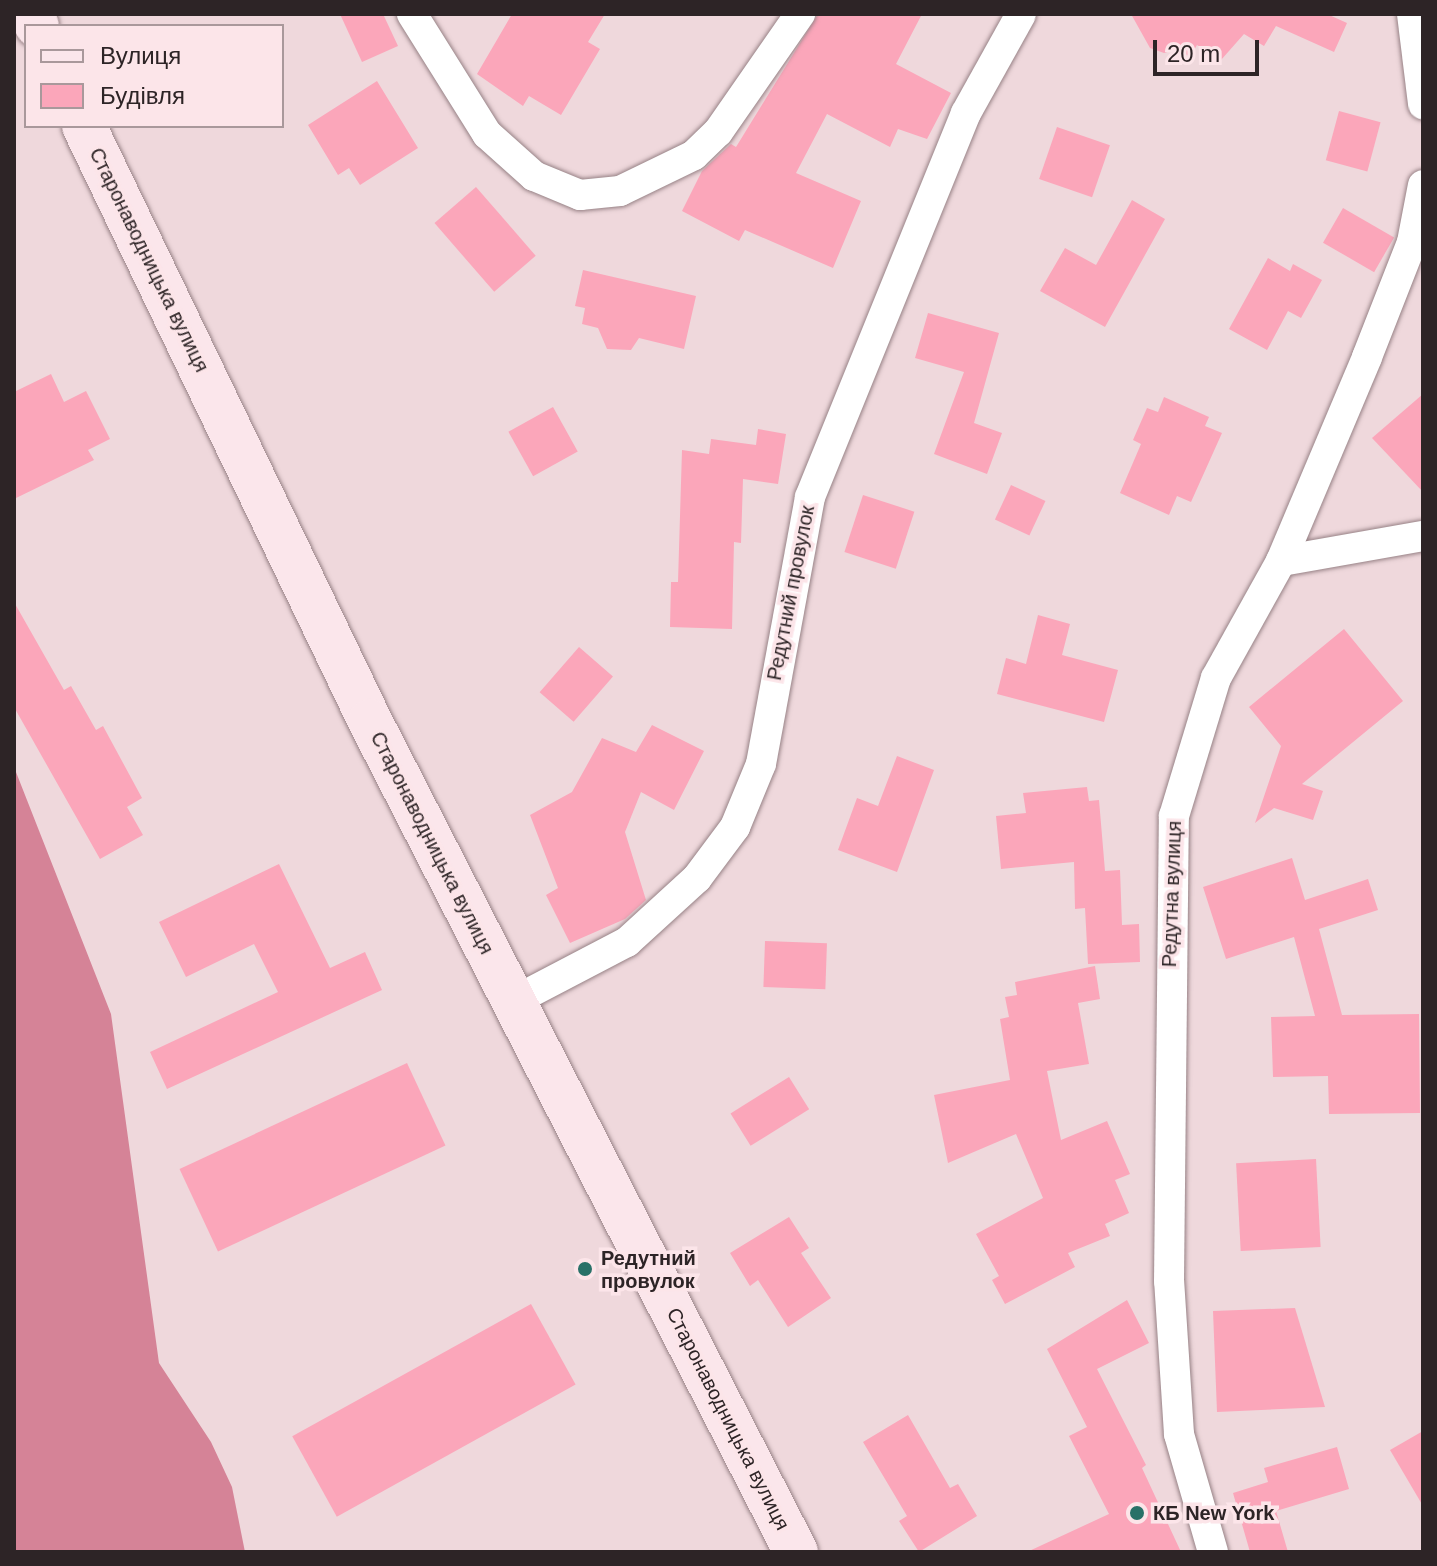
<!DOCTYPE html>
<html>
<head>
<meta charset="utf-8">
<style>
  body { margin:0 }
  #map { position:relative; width:1437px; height:1566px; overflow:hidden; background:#efd8dc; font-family:Arial,sans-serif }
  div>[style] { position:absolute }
  .forest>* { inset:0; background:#d58397 }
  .building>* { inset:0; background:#fba6ba; transform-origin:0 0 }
  .roads { filter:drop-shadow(0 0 2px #978286) drop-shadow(0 0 2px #978286) }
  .street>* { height:30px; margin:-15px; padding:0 15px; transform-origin:15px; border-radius:15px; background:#fff }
  .secondary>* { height:44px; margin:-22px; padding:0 22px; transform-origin:22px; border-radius:22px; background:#fbe6eb }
  .dots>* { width:22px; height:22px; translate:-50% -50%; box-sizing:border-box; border:4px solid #fce5e9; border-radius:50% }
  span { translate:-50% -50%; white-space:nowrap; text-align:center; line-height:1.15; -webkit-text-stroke:7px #fce5e9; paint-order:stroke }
  .street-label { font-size:20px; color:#2d2426 }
  .poi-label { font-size:20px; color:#2d2426; font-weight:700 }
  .left { translate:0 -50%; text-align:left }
  .frame { position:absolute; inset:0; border:16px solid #2d2426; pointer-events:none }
  .legend { position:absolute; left:24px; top:24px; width:260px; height:104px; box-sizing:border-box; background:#fce5e9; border:2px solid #a9989b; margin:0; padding:10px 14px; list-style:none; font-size:24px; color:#2d2426 }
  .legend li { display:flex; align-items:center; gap:16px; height:40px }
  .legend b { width:40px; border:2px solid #a9989b }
  .scale { position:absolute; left:1153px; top:40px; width:106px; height:36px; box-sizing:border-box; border:4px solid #2d2426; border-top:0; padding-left:10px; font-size:24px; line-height:28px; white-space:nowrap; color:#2d2426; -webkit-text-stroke:6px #fce5e9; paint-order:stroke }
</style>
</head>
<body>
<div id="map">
  <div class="forest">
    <i style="clip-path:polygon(14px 767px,111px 1014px,159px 1363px,211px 1442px,232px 1487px,245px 1552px,14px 1552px)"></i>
  </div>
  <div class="building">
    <i style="clip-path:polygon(340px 14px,383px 14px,398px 46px,362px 62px)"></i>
    <i style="clip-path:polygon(512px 14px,605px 14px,588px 42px,600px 49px,561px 115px,529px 96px,523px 106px,477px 74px)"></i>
    <i style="clip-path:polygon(818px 14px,922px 14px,896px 64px,951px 93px,927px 139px,898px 129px,890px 147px,827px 114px,796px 173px,861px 201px,833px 268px,745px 230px,739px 241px,682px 211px,702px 171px,731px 144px,736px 147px)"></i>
    <i style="clip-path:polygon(1131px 14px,1327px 14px,1347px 23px,1334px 52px,1276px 26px,1264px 46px,1244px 34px,1221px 60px,1197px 45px,1190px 57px,1178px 49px,1164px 53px,1150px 48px)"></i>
    <i style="clip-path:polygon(377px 81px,418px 148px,360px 185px,349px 168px,338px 175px,308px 125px)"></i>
    <i style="left:1339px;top:111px;width:43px;height:51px;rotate:15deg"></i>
    <i style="left:1057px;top:127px;width:56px;height:55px;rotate:19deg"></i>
    <i style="left:476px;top:187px;width:91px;height:55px;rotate:49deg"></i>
    <i style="clip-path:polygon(1132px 200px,1165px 219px,1105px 327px,1040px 291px,1065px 248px,1096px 265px)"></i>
    <i style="left:1343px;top:208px;width:59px;height:40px;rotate:30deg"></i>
    <i style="clip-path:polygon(1268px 258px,1290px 271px,1293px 264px,1322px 280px,1301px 318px,1288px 311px,1267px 350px,1229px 329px)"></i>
    <i style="clip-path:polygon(583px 270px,696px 296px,684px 349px,639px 338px,631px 350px,607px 349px,598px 328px,582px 324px,585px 308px,575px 306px)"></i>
    <i style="clip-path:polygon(928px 313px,999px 333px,974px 423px,1002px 433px,987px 474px,934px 454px,964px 372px,915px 358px)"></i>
    <i style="clip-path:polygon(51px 374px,64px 402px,86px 391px,110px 439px,88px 450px,94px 460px,14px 499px,14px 392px)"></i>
    <i style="clip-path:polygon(1423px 394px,1423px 492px,1372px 438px)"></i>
    <i style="clip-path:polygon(1164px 397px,1209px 417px,1205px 426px,1222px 433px,1191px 502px,1177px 496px,1169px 515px,1120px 493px,1141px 444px,1133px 440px,1147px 408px,1158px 412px)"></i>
    <i style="left:553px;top:407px;width:51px;height:51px;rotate:61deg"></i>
    <i style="clip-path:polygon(758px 429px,786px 434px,778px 484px,743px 479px,741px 543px,734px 542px,732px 629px,670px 627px,671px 582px,678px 582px,682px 450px,709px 454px,711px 439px,756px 445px)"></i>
    <i style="left:1011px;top:485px;width:38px;height:38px;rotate:25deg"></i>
    <i style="left:863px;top:495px;width:54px;height:60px;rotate:18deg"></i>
    <i style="clip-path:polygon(14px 602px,64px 690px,71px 686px,96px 730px,103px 726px,142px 798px,127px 807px,143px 835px,100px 859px,14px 707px)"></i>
    <i style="clip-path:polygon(1038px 615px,1070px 624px,1062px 655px,1118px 670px,1104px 722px,997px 694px,1006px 658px,1026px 664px)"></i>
    <i style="clip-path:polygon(1344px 629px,1403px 701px,1302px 784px,1323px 791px,1313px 820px,1274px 808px,1255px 823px,1281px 746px,1249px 707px)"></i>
    <i style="left:579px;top:647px;width:45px;height:60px;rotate:41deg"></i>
    <i style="clip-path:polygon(652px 725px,704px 751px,674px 810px,641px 792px,625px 832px,646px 900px,625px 919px,570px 943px,546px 895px,558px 888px,530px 815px,572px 792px,602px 738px,636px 752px)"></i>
    <i style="clip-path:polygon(897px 756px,934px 770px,897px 872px,838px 850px,857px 798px,878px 806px)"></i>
    <i style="clip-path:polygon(1087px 787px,1089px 801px,1099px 800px,1105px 871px,1120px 870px,1122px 925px,1139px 924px,1140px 962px,1088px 964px,1085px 908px,1075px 909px,1074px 862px,1001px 869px,996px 816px,1026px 813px,1023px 793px)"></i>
    <i style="clip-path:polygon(1292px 858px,1305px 900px,1368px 879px,1378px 910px,1319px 929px,1342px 1015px,1419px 1014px,1420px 1113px,1329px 1114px,1328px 1076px,1273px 1077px,1271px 1017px,1315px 1016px,1294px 937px,1226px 959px,1203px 887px)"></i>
    <i style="clip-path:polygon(279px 864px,330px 968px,365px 952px,382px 990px,167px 1089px,150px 1052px,278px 992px,254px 944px,186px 977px,159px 922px)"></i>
    <i style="left:765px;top:941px;width:62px;height:46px;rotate:2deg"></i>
    <i style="clip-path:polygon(1095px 966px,1100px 999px,1078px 1003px,1089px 1064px,1047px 1071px,1061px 1140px,1107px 1121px,1130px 1174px,1115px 1180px,1129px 1213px,1105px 1224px,1110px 1236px,1068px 1253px,1075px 1267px,1005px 1304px,992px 1280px,999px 1276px,976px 1234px,1043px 1198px,1016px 1134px,948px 1163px,934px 1095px,1010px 1080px,1000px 1019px,1009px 1017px,1005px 997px,1017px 995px,1015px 982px)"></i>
    <i style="left:407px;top:1063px;width:91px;height:251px;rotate:65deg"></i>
    <i style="left:789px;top:1077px;width:38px;height:69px;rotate:58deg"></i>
    <i style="left:1316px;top:1159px;width:88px;height:80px;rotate:87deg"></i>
    <i style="clip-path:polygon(789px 1217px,809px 1248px,801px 1253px,831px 1298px,788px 1327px,758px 1280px,750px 1286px,730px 1253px)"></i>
    <i style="clip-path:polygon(1127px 1300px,1149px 1343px,1097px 1369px,1146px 1465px,1142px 1468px,1181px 1552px,1027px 1552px,1109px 1514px,1069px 1436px,1087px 1427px,1047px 1349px)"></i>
    <i style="left:531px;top:1304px;width:92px;height:273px;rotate:61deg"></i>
    <i style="clip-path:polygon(1295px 1308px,1325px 1407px,1217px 1412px,1213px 1311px)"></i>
    <i style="clip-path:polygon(908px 1415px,950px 1488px,958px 1484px,977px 1516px,919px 1552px,899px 1521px,907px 1516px,863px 1442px)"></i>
    <i style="clip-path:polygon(1423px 1431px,1423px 1506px,1390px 1450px)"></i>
    <i style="clip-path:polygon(1337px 1447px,1349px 1489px,1276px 1511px,1288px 1552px,1250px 1552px,1233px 1493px,1268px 1482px,1264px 1468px)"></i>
  </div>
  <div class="roads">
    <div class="street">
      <i style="left:412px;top:14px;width:142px;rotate:58deg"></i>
      <i style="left:487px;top:134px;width:63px;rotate:41.8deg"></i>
      <i style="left:534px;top:176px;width:50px;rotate:22.4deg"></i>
      <i style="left:580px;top:195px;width:40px;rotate:-5.7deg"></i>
      <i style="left:620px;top:191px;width:82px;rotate:-25.9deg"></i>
      <i style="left:694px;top:155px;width:33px;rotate:-44deg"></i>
      <i style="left:718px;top:132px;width:144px;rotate:-55.2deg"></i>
      <i style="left:1412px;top:14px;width:91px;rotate:83deg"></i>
      <i style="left:1281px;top:561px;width:144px;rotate:-10deg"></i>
      <i style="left:512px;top:1002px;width:130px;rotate:-27.6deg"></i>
      <i style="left:627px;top:942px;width:95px;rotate:-42.4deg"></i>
      <i style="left:697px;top:878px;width:64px;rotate:-53.3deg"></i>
      <i style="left:735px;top:827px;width:68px;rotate:-67.6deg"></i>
      <i style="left:761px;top:764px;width:271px;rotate:-79.6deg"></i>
      <i style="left:810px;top:497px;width:414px;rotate:-67.9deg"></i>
      <i style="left:966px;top:113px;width:113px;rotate:-60.9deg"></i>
      <i style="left:1213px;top:1552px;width:123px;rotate:-106.1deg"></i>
      <i style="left:1179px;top:1434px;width:153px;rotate:-93.7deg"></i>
      <i style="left:1169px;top:1281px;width:465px;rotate:-89.4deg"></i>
      <i style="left:1174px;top:816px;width:144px;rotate:-73.1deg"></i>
      <i style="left:1216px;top:678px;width:134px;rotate:-60.9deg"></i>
      <i style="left:1281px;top:561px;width:221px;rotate:-67.1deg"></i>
      <i style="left:1367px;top:357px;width:123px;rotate:-68.6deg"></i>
      <i style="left:1412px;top:242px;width:58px;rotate:-79.1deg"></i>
    </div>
    <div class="secondary">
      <i style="left:31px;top:14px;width:13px;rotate:63deg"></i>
      <i style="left:84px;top:126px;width:660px;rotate:64.33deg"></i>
      <i style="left:370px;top:721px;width:934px;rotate:62.86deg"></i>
    </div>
  </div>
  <div class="dots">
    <i style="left:585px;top:1269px;background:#297168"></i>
    <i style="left:1137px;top:1513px;background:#297168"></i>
  </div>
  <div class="street-label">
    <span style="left:149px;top:260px;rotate:64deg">Старонаводницька вулиця</span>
    <span style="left:791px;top:593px;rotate:-79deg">Редутний провулок</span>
    <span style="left:432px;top:843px;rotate:63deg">Старонаводницька вулиця</span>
    <span style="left:1172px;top:894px;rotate:-88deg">Редутна вулиця</span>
    <span style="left:728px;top:1419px;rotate:63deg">Старонаводницька вулиця</span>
  </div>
  <div class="poi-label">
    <span class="left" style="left:601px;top:1270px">Редутний<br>провулок</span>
    <span class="left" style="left:1153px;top:1513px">КБ New York</span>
  </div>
  <div class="frame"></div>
  <ul class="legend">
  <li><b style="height:10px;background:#fbe6eb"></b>Вулиця</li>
  <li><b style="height:22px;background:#fba6ba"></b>Будівля</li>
  </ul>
  <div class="scale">20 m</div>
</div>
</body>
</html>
